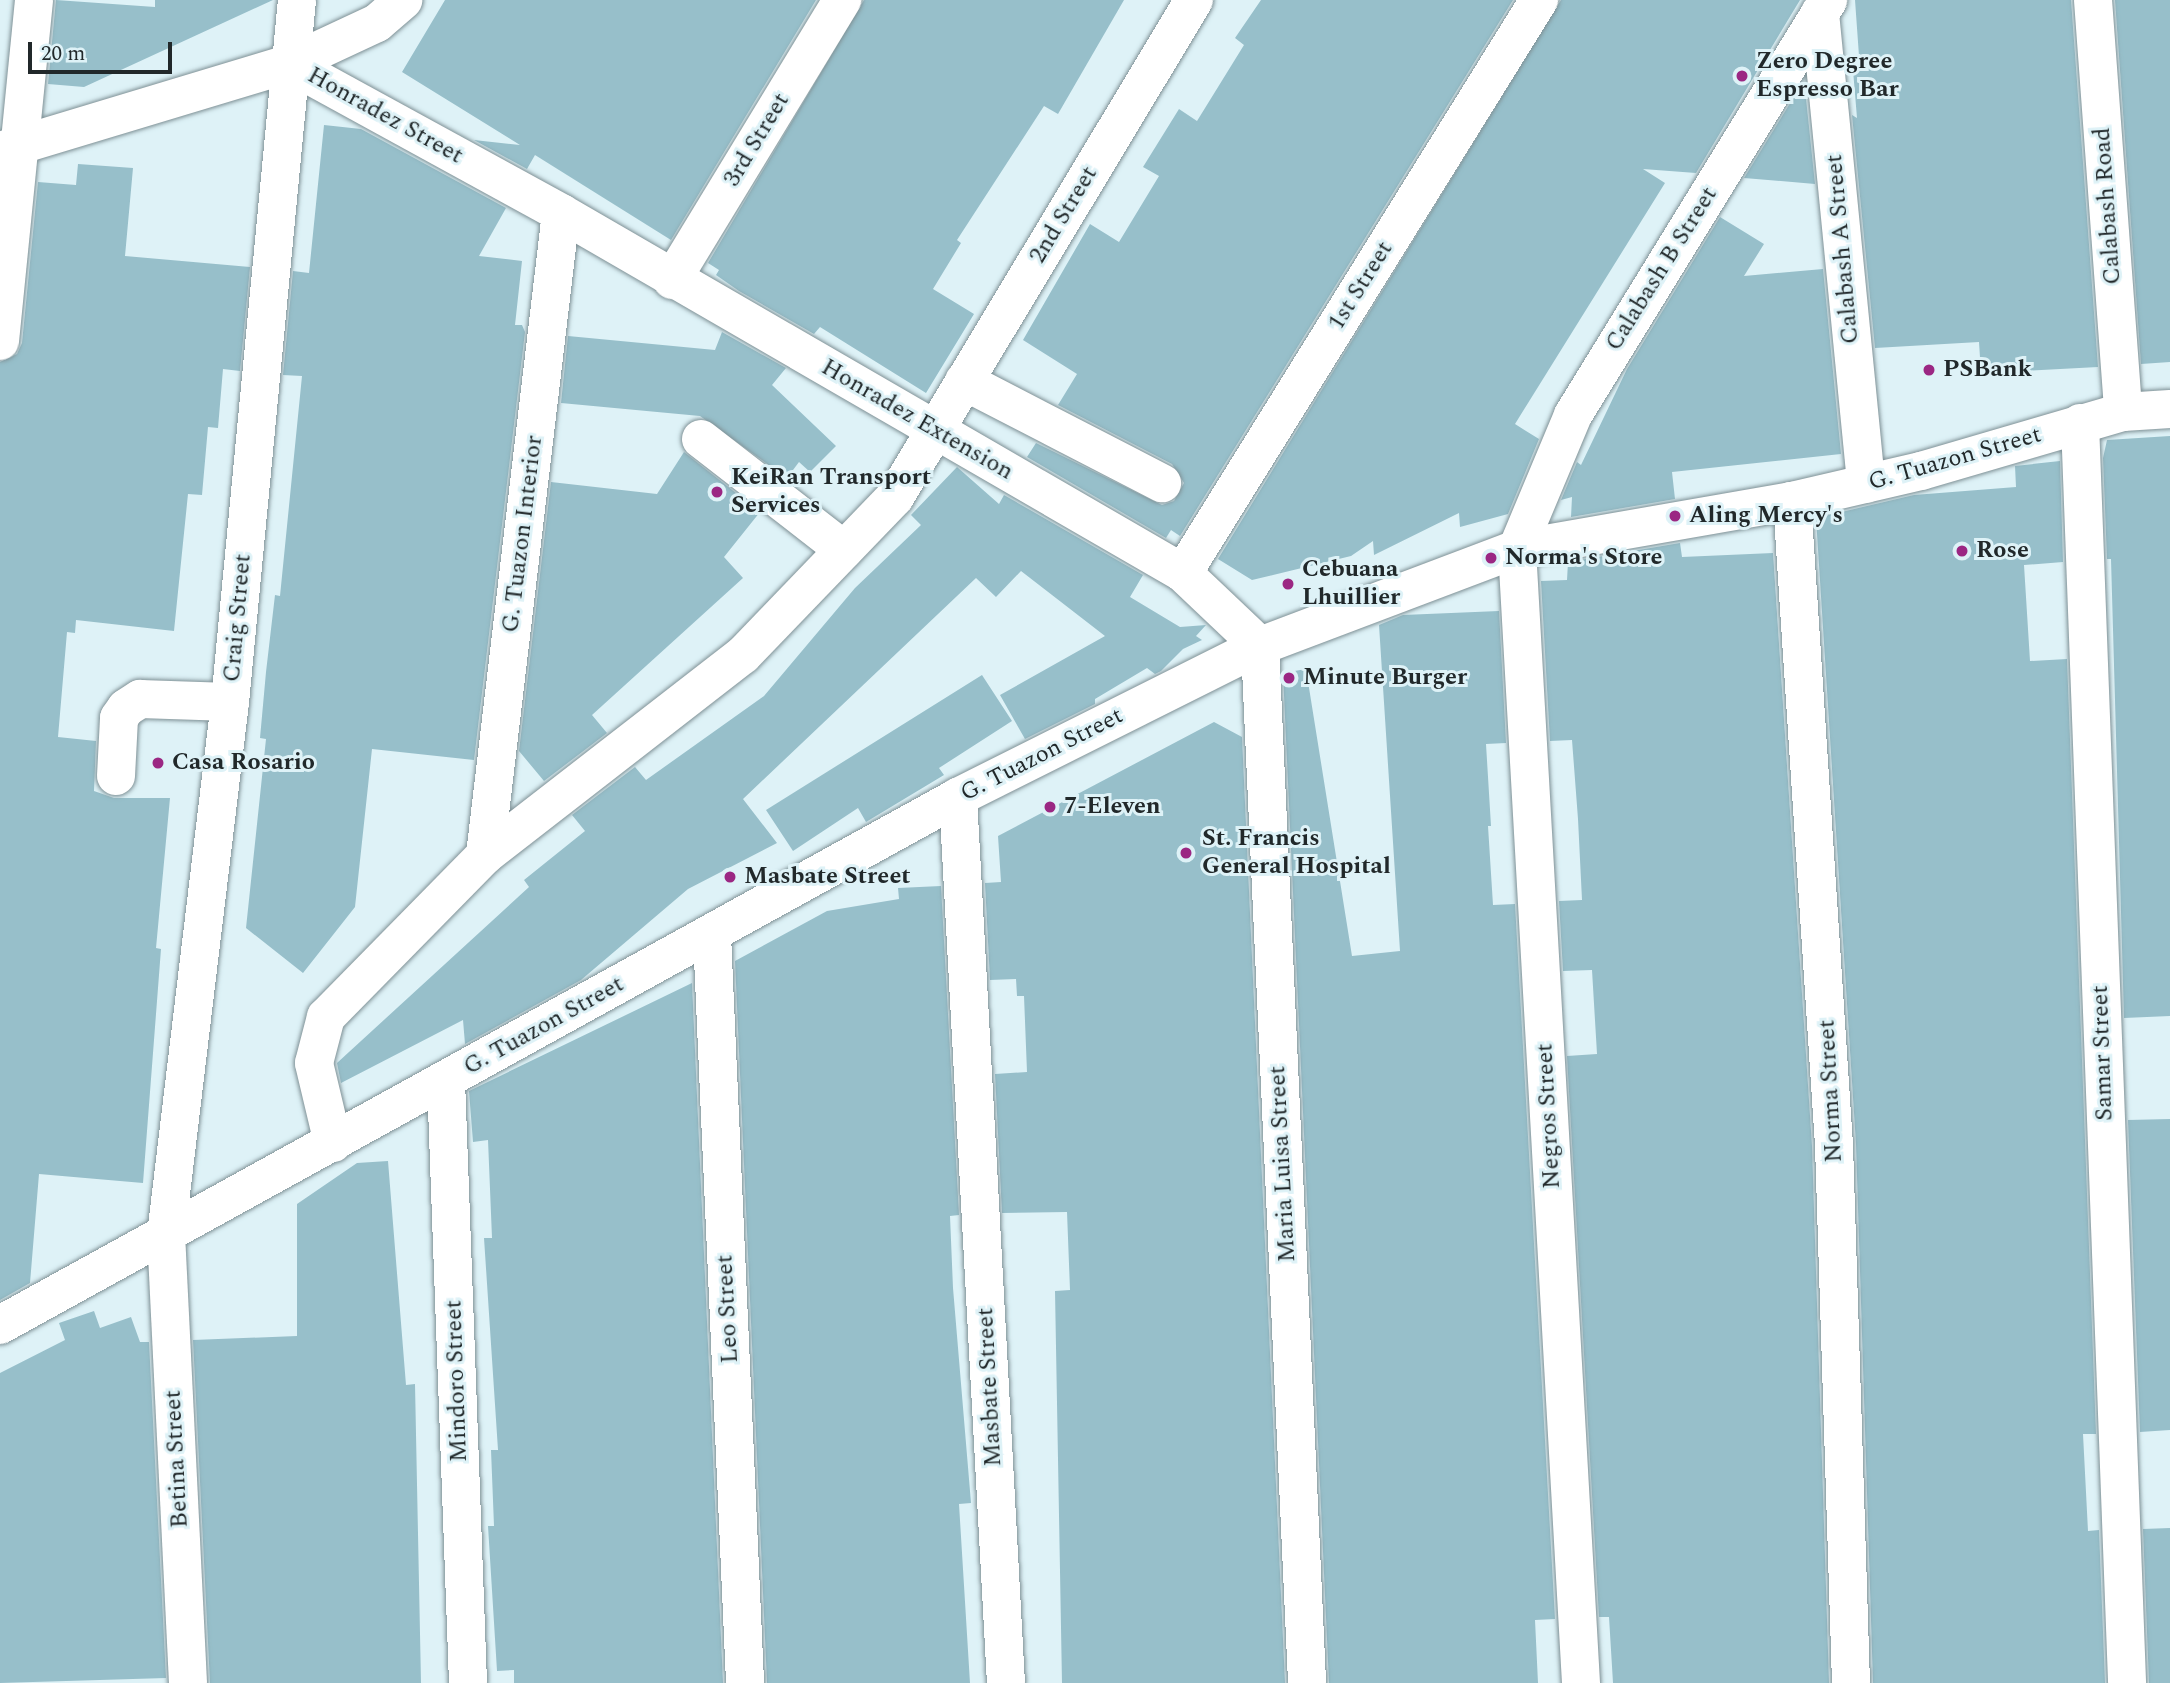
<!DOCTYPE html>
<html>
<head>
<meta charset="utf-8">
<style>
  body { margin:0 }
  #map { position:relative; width:2170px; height:1683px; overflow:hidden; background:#def2f7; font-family:Spectral,serif }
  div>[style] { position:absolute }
  .building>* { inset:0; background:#97bfca }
  .roads { filter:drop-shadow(0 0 2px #7e9095) drop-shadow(0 0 2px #7e9095) }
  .minor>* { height:38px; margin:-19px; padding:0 19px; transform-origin:19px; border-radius:19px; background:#fff }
  .dots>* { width:19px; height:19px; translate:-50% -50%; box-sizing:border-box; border:4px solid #def2f7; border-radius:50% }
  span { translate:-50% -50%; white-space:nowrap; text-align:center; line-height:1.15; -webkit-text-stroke:6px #def2f7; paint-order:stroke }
  .poi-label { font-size:24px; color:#21282a; font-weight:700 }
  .left { translate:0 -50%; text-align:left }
  .street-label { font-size:24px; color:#21282a }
  .scale { position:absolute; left:28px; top:42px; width:144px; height:32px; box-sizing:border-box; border:4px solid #21282a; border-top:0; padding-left:9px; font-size:21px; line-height:24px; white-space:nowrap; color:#21282a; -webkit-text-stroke:5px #def2f7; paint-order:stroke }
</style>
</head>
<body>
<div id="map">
  <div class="building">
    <i style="clip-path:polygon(56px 0,155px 7px,155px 0,273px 0,84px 87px,48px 84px)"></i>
    <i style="clip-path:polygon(445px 0,816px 0,671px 240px,535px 155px,527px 169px,474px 140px,520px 145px,402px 72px)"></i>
    <i style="clip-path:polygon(864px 0,1124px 0,1058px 114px,1044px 106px,957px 240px,961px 243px,933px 289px,974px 314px,926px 393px,820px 327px,814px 334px,739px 291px,716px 275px,719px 270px,708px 263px)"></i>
    <i style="clip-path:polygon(1261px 0,1513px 0,1180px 536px,1171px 530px,1166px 538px,1027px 457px,1036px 443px,1162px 505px,1174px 501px,1184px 483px,1172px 464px,1058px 405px,1077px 374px,1023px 340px,1090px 224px,1119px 242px,1159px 176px,1143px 167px,1179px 109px,1197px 121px,1244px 45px,1235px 38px)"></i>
    <i style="clip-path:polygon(1561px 0,1800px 0,1696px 173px,1643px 169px,1665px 183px,1515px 424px,1539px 439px,1508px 514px,1460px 527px,1459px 513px,1374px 555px,1373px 541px,1351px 556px,1252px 580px,1218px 559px)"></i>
    <i style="clip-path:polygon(1855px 0,2071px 0,2098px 367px,1981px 373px,1979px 342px,1875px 348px,1852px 115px,1857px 118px,1853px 70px,1860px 70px)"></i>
    <i style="clip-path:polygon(2115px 0,2170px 0,2170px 362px,2141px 364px)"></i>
    <i style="clip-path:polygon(1800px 87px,1805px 89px,1815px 184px,1744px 178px)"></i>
    <i style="clip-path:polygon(324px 125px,361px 129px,506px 208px,479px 256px,522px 261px,515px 325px,522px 325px,525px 332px,474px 760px,372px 749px,355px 907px,303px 973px,246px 928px,266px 739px,260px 738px,266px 672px,275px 595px,280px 596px,302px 376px,283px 375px,293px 271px,309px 273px)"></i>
    <i style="clip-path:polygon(78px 164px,133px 168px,125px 256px,250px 267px,240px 371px,223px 369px,218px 428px,208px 427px,202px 495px,188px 494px,174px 631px,76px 620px,75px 633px,67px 632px,58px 737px,96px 741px,94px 791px,114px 798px,170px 798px,156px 948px,161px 949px,143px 1183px,39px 1174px,30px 1283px,0 1300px,0 362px,17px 354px,22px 343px,38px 182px,76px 185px)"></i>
    <i style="clip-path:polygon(1720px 217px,1764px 244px,1744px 276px,1823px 269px,1841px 454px,1672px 472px,1675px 499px,1571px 517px,1572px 497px,1561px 500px,1577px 462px,1581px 465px,1627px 369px)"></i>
    <i style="clip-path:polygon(722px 332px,786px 368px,772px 385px,836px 446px,810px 472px,799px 462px,787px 478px,700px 416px,561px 403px,568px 336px,715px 350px)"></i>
    <i style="clip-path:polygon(2170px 436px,2170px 1016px,2124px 1018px,2111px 559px,2107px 559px,2103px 458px,2107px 440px)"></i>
    <i style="clip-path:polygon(684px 452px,760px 512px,724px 557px,743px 578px,592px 715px,607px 733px,544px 781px,519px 751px,551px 482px,657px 494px)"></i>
    <i style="clip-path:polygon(2060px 461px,2063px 562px,2024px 565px,2030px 661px,2067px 659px,2096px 1434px,2083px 1434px,2088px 1531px,2099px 1530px,2105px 1683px,1873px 1683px,1856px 1144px,1816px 518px,1914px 495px,2016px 487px,2015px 466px)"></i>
    <i style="clip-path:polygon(957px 467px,999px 504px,1004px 495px,1143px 575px,1130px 597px,1180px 627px,1206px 625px,1196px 636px,1202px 640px,1183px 649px,1161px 671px,1155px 674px,1147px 668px,1095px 699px,1095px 704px,1025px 739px,1000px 695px,1105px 636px,1021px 571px,996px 597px,976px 578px,743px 799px,777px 843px,688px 889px,581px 980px,465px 1044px,463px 1020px,341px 1083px,337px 1063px,529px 887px,524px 880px,585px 831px,572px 815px,635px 767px,646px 780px,764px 696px,855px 588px,921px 525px,911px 515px)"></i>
    <i style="clip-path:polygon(1680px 543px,1682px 557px,1773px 553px,1812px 1146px,1829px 1683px,1613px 1683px,1609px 1617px,1599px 1617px,1567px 1056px,1597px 1054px,1592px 970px,1563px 971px,1559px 901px,1582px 900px,1578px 819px,1572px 740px,1550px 741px,1541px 581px,1567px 580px,1568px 562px)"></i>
    <i style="clip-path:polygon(1499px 611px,1506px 743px,1486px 744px,1491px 826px,1488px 826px,1493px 905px,1515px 904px,1555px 1619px,1535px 1620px,1538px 1683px,1329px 1683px,1283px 673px,1306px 669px,1352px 956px,1400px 951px,1379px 625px,1403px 615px)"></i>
    <i style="clip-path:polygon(982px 675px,1012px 721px,939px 768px,944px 775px,866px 822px,858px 808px,793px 851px,766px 810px)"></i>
    <i style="clip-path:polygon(1214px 722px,1242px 737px,1285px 1683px,1062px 1683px,1055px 1291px,1070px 1290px,1067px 1212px,1002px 1213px,995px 1074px,1027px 1072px,1024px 996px,1017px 996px,1016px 979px,990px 980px,985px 883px,1001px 882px,998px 836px)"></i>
    <i style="clip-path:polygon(941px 886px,959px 1215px,950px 1216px,953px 1288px,971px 1503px,959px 1504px,970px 1683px,767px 1683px,735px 961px,827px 911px,899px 899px,898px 888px)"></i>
    <i style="clip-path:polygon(692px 983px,723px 1683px,514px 1683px,514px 1670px,497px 1671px,488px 1526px,494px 1526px,491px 1450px,498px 1450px,484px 1238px,492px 1238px,488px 1140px,473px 1142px,469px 1091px)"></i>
    <i style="clip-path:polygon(2170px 1119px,2170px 1430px,2140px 1432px,2128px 1120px)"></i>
    <i style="clip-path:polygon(388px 1161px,406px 1385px,415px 1384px,421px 1683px,210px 1683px,193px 1340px,297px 1336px,297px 1204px,357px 1163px)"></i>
    <i style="clip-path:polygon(94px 1311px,100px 1328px,131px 1317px,140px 1342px,149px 1342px,166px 1678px,0 1683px,0 1373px,65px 1340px,59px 1323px)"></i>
    <i style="clip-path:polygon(2170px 1528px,2170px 1683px,2149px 1683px,2143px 1529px)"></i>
  </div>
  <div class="roads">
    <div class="minor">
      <i style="left:2093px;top:0;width:413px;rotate:85.8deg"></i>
      <i style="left:1820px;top:13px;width:473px;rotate:84.4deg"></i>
      <i style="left:289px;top:64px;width:310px;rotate:28.7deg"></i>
      <i style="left:561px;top:213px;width:719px;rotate:30.06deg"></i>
      <i style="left:1183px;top:573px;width:106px;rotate:43.5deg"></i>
      <i style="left:1260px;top:646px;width:1038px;rotate:87.4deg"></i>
      <i style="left:0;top:151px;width:302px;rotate:-16.8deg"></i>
      <i style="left:289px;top:64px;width:97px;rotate:-25deg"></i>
      <i style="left:377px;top:23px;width:35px;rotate:-41deg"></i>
      <i style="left:672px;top:280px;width:328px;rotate:-58.7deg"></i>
      <i style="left:0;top:341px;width:343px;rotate:-84.3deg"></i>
      <i style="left:964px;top:381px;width:223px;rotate:27.3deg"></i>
      <i style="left:2080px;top:423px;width:1261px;rotate:87.86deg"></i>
      <i style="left:701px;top:439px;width:181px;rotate:37.8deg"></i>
      <i style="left:1792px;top:501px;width:645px;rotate:86.27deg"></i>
      <i style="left:1834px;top:1145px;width:538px;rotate:88.19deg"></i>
      <i style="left:1183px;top:573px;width:675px;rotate:-58.15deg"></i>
      <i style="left:116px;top:776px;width:58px;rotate:-87deg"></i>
      <i style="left:119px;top:718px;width:12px;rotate:-55deg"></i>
      <i style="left:126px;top:708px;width:17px;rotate:-33deg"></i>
      <i style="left:140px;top:699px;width:90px;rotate:1.9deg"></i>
      <i style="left:958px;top:797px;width:887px;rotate:86.9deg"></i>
      <i style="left:485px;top:855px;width:646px;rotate:-83.25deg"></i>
      <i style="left:712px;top:935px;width:749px;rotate:87.47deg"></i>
      <i style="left:446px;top:1080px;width:603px;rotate:87.91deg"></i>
      <i style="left:333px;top:1143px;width:82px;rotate:-103.4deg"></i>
      <i style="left:314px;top:1063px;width:48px;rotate:-75.4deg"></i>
      <i style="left:326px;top:1017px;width:227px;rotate:-45.5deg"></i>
      <i style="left:485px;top:855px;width:326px;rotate:-37.8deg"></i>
      <i style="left:743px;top:655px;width:219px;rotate:-46.1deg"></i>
      <i style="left:895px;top:497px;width:580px;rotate:-58.97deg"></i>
      <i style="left:0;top:1325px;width:1094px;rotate:-28.86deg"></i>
      <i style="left:958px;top:797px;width:338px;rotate:-26.6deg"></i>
      <i style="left:1260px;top:646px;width:275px;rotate:-20.7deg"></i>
      <i style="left:1517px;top:549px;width:279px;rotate:-9.9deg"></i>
      <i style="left:1792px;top:501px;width:132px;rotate:-13.1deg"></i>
      <i style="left:1921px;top:471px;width:210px;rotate:-16.3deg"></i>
      <i style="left:2123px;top:412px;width:47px;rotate:-3.7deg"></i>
      <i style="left:188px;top:1683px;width:449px;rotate:-92.8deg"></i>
      <i style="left:166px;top:1235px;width:537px;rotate:-83.15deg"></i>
      <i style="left:230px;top:702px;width:705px;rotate:-84.55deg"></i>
      <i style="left:1581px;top:1683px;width:1136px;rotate:-93.23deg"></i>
      <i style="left:1517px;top:549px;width:145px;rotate:-67.3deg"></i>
      <i style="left:1573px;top:415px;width:487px;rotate:-58.4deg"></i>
    </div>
  </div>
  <div class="dots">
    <i style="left:1742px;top:76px;background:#9b2783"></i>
    <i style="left:1929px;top:370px;background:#9b2783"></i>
    <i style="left:717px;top:492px;background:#9b2783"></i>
    <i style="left:1675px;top:516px;background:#9b2783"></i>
    <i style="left:1962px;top:551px;background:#9b2783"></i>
    <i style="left:1491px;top:558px;background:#9b2783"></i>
    <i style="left:1288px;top:584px;background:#9b2783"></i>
    <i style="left:1289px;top:678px;background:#9b2783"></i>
    <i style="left:158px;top:763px;background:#9b2783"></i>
    <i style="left:1050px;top:807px;background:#9b2783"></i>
    <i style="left:1186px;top:853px;background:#9b2783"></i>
    <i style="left:730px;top:877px;background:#9b2783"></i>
  </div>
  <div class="poi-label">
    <span class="left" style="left:1756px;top:76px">Zero Degree<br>Espresso Bar</span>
    <span class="left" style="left:1943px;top:370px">PSBank</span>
    <span class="left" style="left:731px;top:492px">KeiRan Transport<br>Services</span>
    <span class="left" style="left:1689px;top:516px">Aling Mercy's</span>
    <span class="left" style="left:1976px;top:551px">Rose</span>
    <span class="left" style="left:1505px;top:558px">Norma's Store</span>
    <span class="left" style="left:1302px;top:584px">Cebuana<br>Lhuillier</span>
    <span class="left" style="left:1303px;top:678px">Minute Burger</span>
    <span class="left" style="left:172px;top:763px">Casa Rosario</span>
    <span class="left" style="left:1064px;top:807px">7-Eleven</span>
    <span class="left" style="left:1202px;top:853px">St. Francis<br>General Hospital</span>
    <span class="left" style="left:744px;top:877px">Masbate Street</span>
  </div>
  <div class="street-label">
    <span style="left:385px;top:116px;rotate:29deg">Honradez Street</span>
    <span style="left:757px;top:140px;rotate:-59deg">3rd Street</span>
    <span style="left:2108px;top:206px;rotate:-94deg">Calabash Road</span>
    <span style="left:1064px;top:215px;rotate:-59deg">2nd Street</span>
    <span style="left:1843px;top:249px;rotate:-95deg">Calabash A Street</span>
    <span style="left:1662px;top:269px;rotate:-58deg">Calabash B Street</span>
    <span style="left:1361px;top:286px;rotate:-58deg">1st Street</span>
    <span style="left:917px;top:420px;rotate:30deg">Honradez Extension</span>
    <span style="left:1955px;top:459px;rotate:-16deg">G. Tuazon Street</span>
    <span style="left:523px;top:534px;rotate:-83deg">G. Tuazon Interior</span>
    <span style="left:238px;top:618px;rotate:-85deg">Craig Street</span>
    <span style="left:1042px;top:755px;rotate:-27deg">G. Tuazon Street</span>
    <span style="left:544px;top:1026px;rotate:-29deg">G. Tuazon Street</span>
    <span style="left:2103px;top:1053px;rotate:-92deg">Samar Street</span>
    <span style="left:1831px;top:1091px;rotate:-93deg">Norma Street</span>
    <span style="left:1549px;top:1116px;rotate:-93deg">Negros Street</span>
    <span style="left:1283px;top:1164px;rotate:-93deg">Maria Luisa Street</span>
    <span style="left:728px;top:1309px;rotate:-93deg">Leo Street</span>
    <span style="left:457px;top:1381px;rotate:-92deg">Mindoro Street</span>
    <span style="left:990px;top:1387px;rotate:-93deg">Masbate Street</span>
    <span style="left:177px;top:1459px;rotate:-93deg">Betina Street</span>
  </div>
  <div class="scale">20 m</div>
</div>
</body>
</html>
